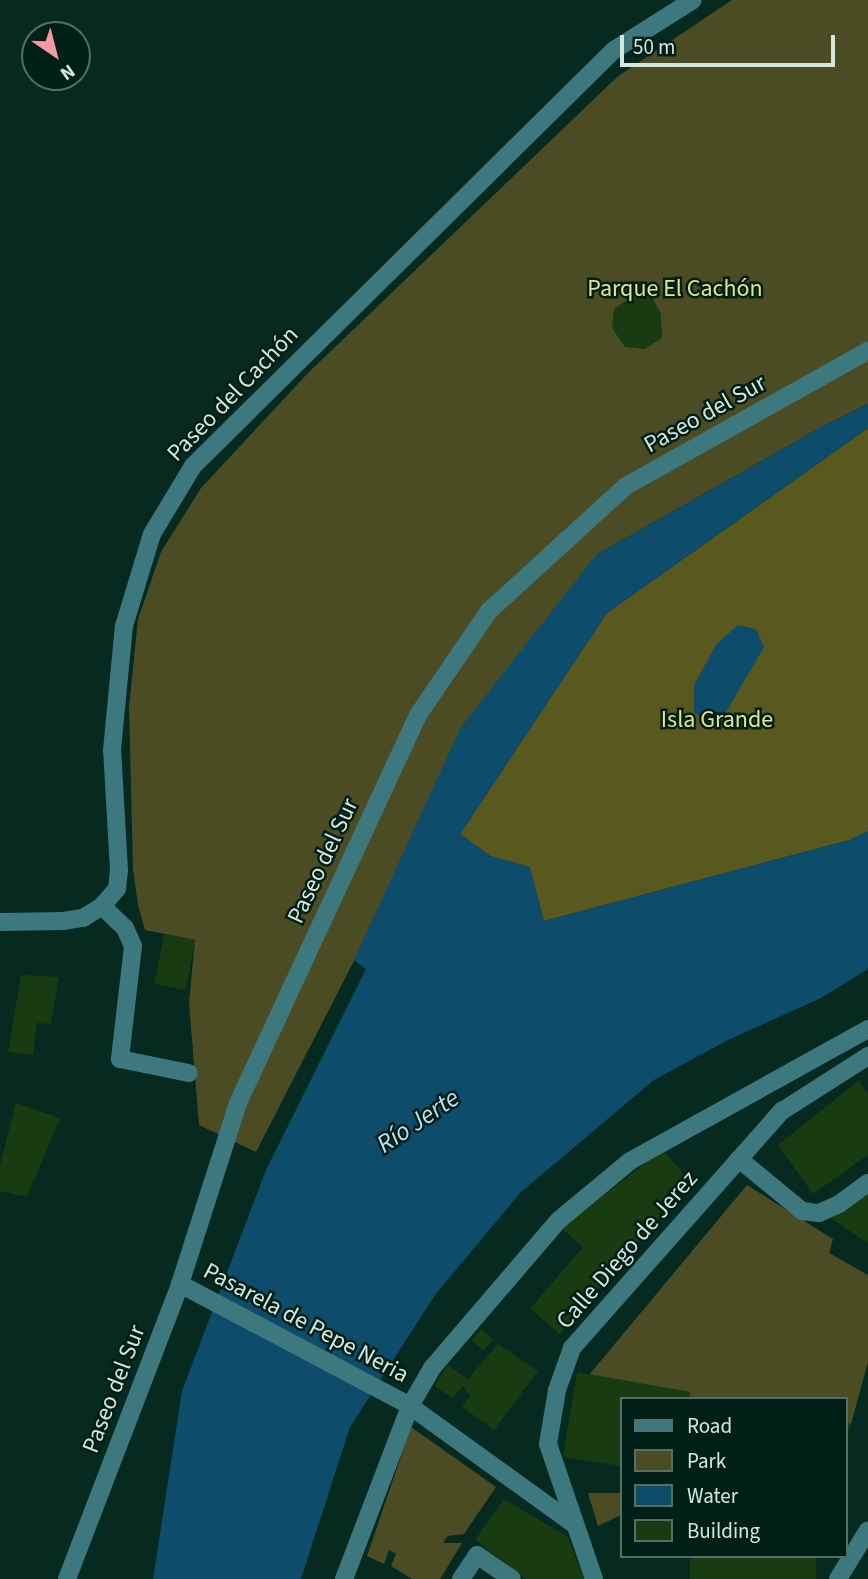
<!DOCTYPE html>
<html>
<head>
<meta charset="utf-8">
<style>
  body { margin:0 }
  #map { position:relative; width:868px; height:1579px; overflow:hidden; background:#062920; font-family:"Source Sans 3",sans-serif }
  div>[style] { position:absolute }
  .green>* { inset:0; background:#4c4c24 }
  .forest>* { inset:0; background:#59581e }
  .water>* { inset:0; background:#0e4c6b }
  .building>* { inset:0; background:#193b12; transform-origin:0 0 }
  .minor>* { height:18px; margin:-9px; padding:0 9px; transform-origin:9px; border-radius:9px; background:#3c787e }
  span { translate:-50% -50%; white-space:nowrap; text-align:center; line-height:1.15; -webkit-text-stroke:5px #001f17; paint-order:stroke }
  .park-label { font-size:24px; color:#e4e48d }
  .street-label { font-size:24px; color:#d4e6df }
  .water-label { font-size:26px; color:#c0dff4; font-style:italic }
  .legend { position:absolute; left:620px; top:1397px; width:228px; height:161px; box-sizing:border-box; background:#001f17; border:2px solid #556f67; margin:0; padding:9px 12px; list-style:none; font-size:21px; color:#d4e6df }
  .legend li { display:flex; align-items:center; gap:14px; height:35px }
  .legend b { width:35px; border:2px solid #556f67 }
  .north { position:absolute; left:21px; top:21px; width:70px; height:70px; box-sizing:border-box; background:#001f17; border:2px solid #556f67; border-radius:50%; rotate:145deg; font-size:19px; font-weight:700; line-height:28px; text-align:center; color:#d4e6df }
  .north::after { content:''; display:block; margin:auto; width:24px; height:32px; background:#f49aa5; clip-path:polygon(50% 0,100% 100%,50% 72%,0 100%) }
  .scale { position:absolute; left:620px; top:35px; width:215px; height:32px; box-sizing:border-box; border:4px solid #d4e6df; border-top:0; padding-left:9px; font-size:21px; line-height:24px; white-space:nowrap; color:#d4e6df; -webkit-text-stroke:5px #001f17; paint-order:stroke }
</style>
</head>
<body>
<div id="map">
  <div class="green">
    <i style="clip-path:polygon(732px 0,868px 0,868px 404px,825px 425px,596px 555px,377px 916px,256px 1152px,199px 1125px,189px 1003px,195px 940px,145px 930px,138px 905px,133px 869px,129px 707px,138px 619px,161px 552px,201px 488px,308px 373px,617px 77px)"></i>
    <i style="clip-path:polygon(747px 1185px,833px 1239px,829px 1253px,868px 1275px,868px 1362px,851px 1424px,845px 1423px,845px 1399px,690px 1399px,690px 1392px,589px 1375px)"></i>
    <i style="clip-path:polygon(411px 1427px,496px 1487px,464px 1534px,448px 1536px,445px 1539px,444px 1543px,462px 1543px,440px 1579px,412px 1579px,391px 1566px,396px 1554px,389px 1550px,384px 1564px,367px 1556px)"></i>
    <i style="clip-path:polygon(588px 1493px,621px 1493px,621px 1515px,598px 1526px)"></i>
  </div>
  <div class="forest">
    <i style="clip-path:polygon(868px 428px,868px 831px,850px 840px,544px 921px,529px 867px,490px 856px,460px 834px,607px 613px)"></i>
  </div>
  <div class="water">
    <i style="clip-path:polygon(868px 404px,868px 428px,607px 613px,460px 834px,490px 856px,530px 867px,544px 921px,850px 840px,868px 831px,868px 969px,821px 998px,728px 1040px,654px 1080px,521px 1192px,435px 1295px,350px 1427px,301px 1579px,153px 1579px,182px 1391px,266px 1170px,366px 969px,354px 960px,461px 727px,596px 555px,825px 425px)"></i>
    <i style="clip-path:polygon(738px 625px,756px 629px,764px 647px,726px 712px,707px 720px,694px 713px,694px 685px,716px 645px)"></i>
  </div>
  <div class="building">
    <i style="clip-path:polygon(652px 297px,661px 314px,662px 338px,645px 349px,625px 347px,612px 328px,614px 309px,630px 298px)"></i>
    <i style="left:164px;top:934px;width:32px;height:51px;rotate:11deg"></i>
    <i style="clip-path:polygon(21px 975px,59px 977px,51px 1024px,37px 1023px,33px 1055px,8px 1052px)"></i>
    <i style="clip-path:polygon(858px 1081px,868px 1093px,868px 1155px,813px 1194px,778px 1145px)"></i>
    <i style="clip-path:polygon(16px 1103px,60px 1118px,27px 1197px,0 1191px,0 1165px)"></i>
    <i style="clip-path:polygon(663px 1150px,690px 1182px,560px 1334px,530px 1309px,583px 1247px,561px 1228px)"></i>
    <i style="clip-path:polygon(868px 1190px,868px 1243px,830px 1218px)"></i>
    <i style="left:481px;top:1329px;width:16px;height:15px;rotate:40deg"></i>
    <i style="clip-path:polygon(498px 1344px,538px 1371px,494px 1430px,462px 1407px,470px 1396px,463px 1386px,453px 1398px,434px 1386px,448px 1365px,468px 1379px)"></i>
    <i style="clip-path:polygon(577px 1372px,690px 1392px,690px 1399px,621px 1399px,621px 1466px,563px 1457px)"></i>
    <i style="clip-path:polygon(845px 1423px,851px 1424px,846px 1444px,845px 1444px)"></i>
    <i style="clip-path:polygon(504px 1499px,568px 1537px,584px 1579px,526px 1579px,475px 1540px)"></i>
    <i style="left:690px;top:1556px;width:126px;height:23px"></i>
  </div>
  <div class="minor">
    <i style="left:102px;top:906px;width:32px;rotate:44deg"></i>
    <i style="left:125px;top:928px;width:20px;rotate:66deg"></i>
    <i style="left:133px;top:946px;width:114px;rotate:96.6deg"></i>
    <i style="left:120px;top:1059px;width:70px;rotate:11.5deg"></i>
    <i style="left:0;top:922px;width:63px;rotate:-0.9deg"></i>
    <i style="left:63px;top:921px;width:20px;rotate:-9deg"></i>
    <i style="left:83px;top:918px;width:22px;rotate:-32deg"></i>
    <i style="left:102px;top:906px;width:23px;rotate:-49deg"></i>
    <i style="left:117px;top:889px;width:19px;rotate:-84deg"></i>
    <i style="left:119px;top:870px;width:120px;rotate:-93.3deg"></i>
    <i style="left:112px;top:750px;width:125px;rotate:-84.5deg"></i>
    <i style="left:124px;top:626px;width:96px;rotate:-73.1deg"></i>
    <i style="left:152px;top:534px;width:79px;rotate:-58.9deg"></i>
    <i style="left:193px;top:466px;width:592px;rotate:-44.66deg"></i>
    <i style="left:614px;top:50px;width:93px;rotate:-32.3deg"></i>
    <i style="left:739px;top:1159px;width:82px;rotate:39.5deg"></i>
    <i style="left:802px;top:1211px;width:17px;rotate:7deg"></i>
    <i style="left:819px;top:1213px;width:22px;rotate:-24deg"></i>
    <i style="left:839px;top:1204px;width:36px;rotate:-36deg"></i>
    <i style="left:180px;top:1284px;width:260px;rotate:27.9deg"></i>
    <i style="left:410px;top:1406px;width:203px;rotate:35.8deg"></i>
    <i style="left:67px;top:1579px;width:316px;rotate:-69deg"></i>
    <i style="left:180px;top:1284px;width:190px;rotate:-72.2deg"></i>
    <i style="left:238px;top:1103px;width:428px;rotate:-65.1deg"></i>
    <i style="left:418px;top:715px;width:126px;rotate:-55.7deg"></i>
    <i style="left:489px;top:611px;width:185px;rotate:-42.4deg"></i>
    <i style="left:626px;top:486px;width:277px;rotate:-29.2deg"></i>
    <i style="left:344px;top:1579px;width:185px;rotate:-69.1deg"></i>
    <i style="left:410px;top:1406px;width:44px;rotate:-59.9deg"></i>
    <i style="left:432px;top:1368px;width:195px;rotate:-49.4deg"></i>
    <i style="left:559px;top:1220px;width:92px;rotate:-39.7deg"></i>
    <i style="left:630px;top:1161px;width:272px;rotate:-29deg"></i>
    <i style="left:461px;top:1579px;width:29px;rotate:-56deg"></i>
    <i style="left:477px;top:1555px;width:42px;rotate:34.4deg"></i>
    <i style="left:594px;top:1579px;width:143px;rotate:-108.8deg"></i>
    <i style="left:548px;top:1444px;width:55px;rotate:-80.5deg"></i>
    <i style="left:557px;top:1390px;width:45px;rotate:-70.3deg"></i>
    <i style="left:572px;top:1348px;width:317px;rotate:-48.5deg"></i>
    <i style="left:782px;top:1111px;width:102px;rotate:-32.6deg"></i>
    <i style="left:838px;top:1579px;width:57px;rotate:-58.5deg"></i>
  </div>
  <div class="park-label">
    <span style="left:675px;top:289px">Parque El Cachón</span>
    <span style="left:717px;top:720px">Isla Grande</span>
  </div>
  <div class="street-label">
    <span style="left:233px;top:394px;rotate:-46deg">Paseo del Cachón</span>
    <span style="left:705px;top:414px;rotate:-29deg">Paseo del Sur</span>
    <span style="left:323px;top:861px;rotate:-65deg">Paseo del Sur</span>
    <span style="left:627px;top:1250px;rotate:-49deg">Calle Diego de Jerez</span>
    <span style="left:306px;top:1323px;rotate:28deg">Pasarela de Pepe Neria</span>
    <span style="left:114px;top:1389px;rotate:-69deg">Paseo del Sur</span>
  </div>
  <div class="water-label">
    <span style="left:418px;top:1121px;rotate:-34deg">Río Jerte</span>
  </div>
  <ul class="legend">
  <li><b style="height:9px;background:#3c787e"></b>Road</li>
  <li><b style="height:19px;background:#4c4c24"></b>Park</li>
  <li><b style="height:19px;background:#0e4c6b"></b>Water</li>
  <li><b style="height:19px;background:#193b12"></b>Building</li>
  </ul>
  <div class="north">N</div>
  <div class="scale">50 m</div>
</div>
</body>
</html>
